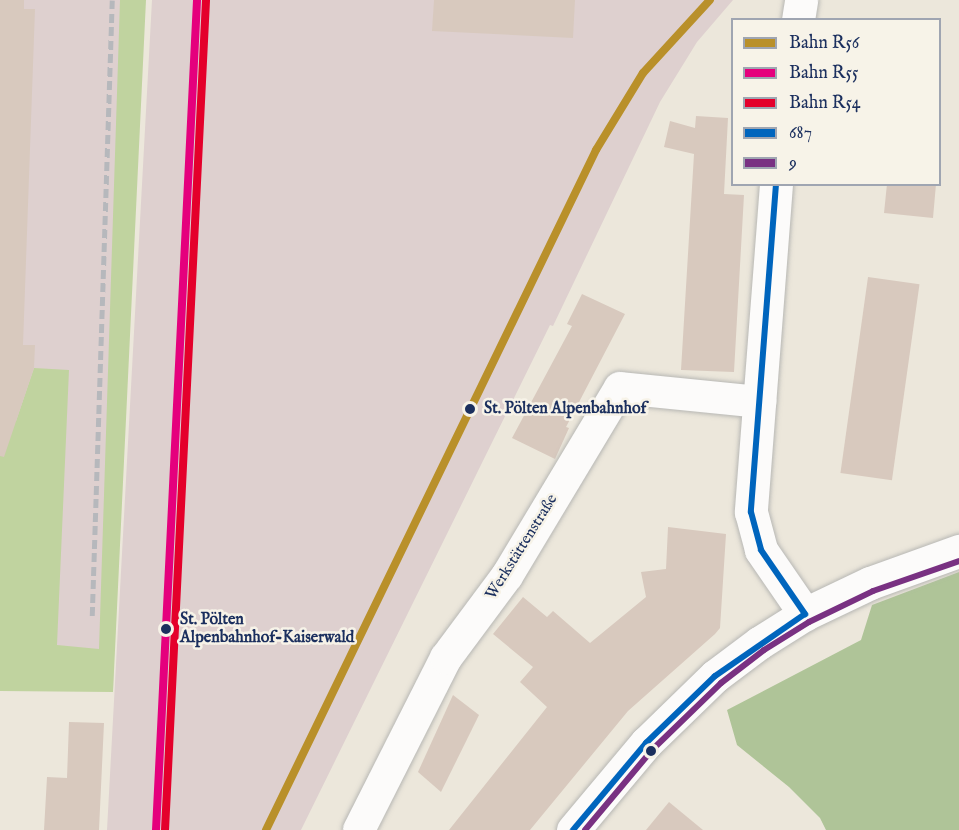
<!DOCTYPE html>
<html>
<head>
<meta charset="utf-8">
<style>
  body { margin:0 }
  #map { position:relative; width:959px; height:830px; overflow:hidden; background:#ece7db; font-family:"IM FELL English",serif }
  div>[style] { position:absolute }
  .industrial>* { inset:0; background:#ded0cf }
  .green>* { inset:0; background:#c0d39f }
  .forest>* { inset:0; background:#afc498 }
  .building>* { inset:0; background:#d8c9be; transform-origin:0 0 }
  .roads { filter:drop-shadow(0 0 2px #b7b7b4) drop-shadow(0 0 2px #b7b7b4) }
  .minor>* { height:32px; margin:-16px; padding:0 16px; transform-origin:16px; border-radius:16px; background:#fcfbfa }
  .tertiary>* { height:33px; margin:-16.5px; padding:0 16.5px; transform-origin:16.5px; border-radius:16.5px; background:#fcfbfa }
  .rail>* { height:4.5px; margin-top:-2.25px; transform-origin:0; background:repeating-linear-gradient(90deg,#b6b8bc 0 9px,transparent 0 13.5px) }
  .bus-1>* { height:6px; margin:-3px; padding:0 3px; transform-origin:3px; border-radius:3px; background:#0065bd }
  .bus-2>* { height:6px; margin:-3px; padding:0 3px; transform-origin:3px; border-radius:3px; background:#793182 }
  .rail-1>* { height:8px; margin:-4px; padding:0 4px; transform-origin:4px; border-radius:4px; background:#b9902a }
  .rail-2>* { height:8px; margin:-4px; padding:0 4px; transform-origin:4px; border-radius:4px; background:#e5007d }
  .rail-3>* { height:8px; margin:-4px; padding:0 4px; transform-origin:4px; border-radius:4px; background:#e4002b }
  .dots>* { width:16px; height:16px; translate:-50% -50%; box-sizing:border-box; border:3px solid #f7f3e8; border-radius:50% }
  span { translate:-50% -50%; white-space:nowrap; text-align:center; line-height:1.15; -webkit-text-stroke:5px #f7f3e8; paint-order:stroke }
  .stop-label { font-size:16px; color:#1b2f5e; font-weight:700 }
  .left { translate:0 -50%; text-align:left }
  .street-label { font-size:16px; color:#1b2f5e }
  .legend { position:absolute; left:731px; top:18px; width:210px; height:168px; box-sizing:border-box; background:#f7f3e8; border:2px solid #9fa5b1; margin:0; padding:8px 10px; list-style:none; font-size:18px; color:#1b2f5e }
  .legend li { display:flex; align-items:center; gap:12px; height:30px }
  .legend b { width:30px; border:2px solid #9fa5b1 }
</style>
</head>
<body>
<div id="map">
  <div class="industrial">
    <i style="clip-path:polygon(0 0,136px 0,113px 690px,0 689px)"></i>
    <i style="clip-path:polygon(152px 0,733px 0,697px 42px,660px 102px,553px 326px,550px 325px,301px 830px,107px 830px)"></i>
  </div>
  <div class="green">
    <i style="clip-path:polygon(120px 0,146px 0,113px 692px,0 691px,0 421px,16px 421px,34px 368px,69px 370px,57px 645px,99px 649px)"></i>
  </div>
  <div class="forest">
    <i style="clip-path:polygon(959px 572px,959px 830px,826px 830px,820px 818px,789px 787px,737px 745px,727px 710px,861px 640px,872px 605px)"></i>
  </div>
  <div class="building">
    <i style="clip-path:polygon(0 0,24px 0,24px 9px,35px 9px,23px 345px,35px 345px,34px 368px,4px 457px,0 456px)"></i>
    <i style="clip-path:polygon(434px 0,575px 0,573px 38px,432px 31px)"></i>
    <i style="clip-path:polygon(696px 116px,728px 118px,724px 194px,744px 195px,734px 372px,681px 370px,694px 154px,664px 147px,670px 121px,695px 128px)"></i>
    <i style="clip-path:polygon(887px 184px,936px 184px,933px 218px,884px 213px)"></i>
    <i style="left:868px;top:277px;width:52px;height:198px;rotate:8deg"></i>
    <i style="clip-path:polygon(582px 294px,625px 314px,566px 427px,569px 428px,555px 459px,512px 438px,572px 326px,567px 324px)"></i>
    <i style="clip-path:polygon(668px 527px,726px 534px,720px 628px,715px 634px,628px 711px,530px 830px,449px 830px,547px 707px,520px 682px,533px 667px,493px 634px,523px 597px,547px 617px,553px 611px,590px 643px,646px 597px,641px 572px,666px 569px)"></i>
    <i style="clip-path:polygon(453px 695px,479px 715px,441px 792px,418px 772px)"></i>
    <i style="clip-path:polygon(69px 722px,104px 723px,99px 830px,44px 830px,47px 777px,67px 778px)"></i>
    <i style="clip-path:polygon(669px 802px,703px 830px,646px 830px)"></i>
  </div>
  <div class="roads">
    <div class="minor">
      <i style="left:359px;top:830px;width:193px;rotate:-63.2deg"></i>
      <i style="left:446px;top:658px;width:102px;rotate:-53.4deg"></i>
      <i style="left:507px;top:576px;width:219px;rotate:-59deg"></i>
      <i style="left:620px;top:388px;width:141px;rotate:5.7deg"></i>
    </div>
    <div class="tertiary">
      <i style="left:798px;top:20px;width:20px;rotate:-81deg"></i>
      <i style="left:776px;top:184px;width:329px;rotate:94.4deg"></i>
      <i style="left:751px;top:512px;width:39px;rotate:75deg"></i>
      <i style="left:761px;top:550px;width:78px;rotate:55.5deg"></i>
      <i style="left:573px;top:830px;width:114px;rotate:-50deg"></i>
      <i style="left:646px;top:743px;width:96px;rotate:-44.2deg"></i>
      <i style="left:715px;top:676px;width:55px;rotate:-36.9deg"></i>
      <i style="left:759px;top:643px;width:54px;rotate:-32.2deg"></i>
      <i style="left:805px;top:614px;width:72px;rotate:-25.5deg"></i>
      <i style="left:870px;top:583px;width:95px;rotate:-19.8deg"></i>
    </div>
  </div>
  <div class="rail">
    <i style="left:92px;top:616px;width:616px;rotate:-88.14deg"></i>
  </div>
  <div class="bus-1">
    <i style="left:776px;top:184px;width:329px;rotate:94.4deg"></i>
    <i style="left:751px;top:512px;width:39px;rotate:75deg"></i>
    <i style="left:761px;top:550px;width:78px;rotate:55.5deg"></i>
    <i style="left:573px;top:830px;width:114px;rotate:-50deg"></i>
    <i style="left:646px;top:743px;width:96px;rotate:-44.2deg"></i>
    <i style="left:715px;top:676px;width:109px;rotate:-34.6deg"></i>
  </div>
  <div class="bus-2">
    <i style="left:585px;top:830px;width:106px;rotate:-50deg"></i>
    <i style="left:653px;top:749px;width:95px;rotate:-44.1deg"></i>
    <i style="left:721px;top:683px;width:54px;rotate:-37.5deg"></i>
    <i style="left:764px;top:650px;width:53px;rotate:-31.9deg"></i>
    <i style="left:809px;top:622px;width:71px;rotate:-25.8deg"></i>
    <i style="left:873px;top:591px;width:91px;rotate:-19.2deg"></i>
  </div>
  <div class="rail-1">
    <i style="left:266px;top:830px;width:756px;rotate:-64.11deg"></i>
    <i style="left:596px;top:150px;width:90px;rotate:-58.6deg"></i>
    <i style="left:643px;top:73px;width:99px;rotate:-47.5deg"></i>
  </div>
  <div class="rail-2">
    <i style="left:156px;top:830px;width:831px;rotate:-87.17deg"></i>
  </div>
  <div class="rail-3">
    <i style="left:165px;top:830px;width:831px;rotate:-87.17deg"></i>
  </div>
  <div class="dots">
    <i style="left:470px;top:409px;background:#1b2f5e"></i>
    <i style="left:166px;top:629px;background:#1b2f5e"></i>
    <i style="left:651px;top:751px;background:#1b2f5e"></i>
  </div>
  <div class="stop-label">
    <span class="left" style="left:484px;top:409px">St. Pölten Alpenbahnhof</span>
    <span class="left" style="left:180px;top:629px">St. Pölten<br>Alpenbahnhof-Kaiserwald</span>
  </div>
  <div class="street-label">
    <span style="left:522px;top:547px;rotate:-58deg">Werkstättenstraße</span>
  </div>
  <ul class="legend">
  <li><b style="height:8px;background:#b9902a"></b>Bahn R56</li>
  <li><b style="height:8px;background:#e5007d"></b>Bahn R55</li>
  <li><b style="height:8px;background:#e4002b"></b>Bahn R54</li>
  <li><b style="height:8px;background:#0065bd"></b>687</li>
  <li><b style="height:8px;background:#793182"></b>9</li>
  </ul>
</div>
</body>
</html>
